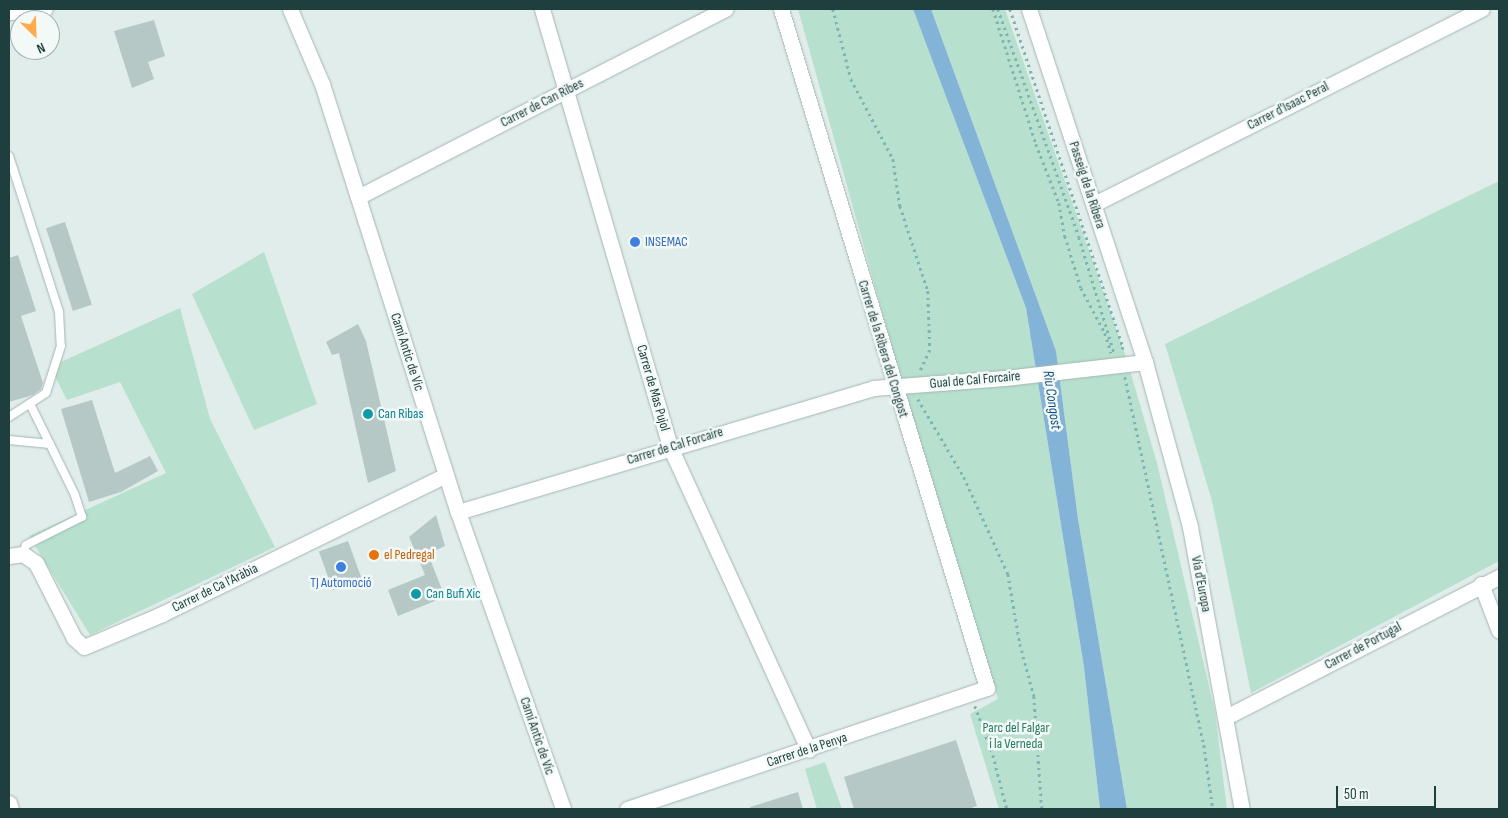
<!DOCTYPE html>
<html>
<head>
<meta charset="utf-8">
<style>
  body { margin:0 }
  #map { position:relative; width:1508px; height:818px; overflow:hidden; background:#e1edeb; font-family:"Sofia Sans Condensed",sans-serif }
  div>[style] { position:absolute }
  .green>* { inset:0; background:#b7e0ce }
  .water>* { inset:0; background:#83b3d7 }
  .building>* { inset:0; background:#b6c8c5; transform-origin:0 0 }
  .path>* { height:2.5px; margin-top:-1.25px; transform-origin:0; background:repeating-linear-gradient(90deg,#7eb4b2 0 2.5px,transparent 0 6.5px) }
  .roads { filter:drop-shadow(0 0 1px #a3b5b4) drop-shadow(0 0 1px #a3b5b4) }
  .service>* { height:8px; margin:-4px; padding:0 4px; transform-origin:4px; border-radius:4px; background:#fff }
  .minor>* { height:15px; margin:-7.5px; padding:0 7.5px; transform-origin:7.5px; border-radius:7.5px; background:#fff }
  .dots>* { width:14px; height:14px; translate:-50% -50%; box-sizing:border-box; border:2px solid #f2f9f7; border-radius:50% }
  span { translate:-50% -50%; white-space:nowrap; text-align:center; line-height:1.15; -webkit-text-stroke:5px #f2f9f7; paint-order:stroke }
  .street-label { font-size:14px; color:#1f3f3f }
  .shop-label { font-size:14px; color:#366cbe }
  .left { translate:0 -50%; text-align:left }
  .culture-label { font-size:14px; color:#0d838f }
  .food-label { font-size:14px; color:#c56008 }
  .park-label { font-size:14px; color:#267a5e }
  .water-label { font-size:15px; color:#145081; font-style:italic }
  .frame { position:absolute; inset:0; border:10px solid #1f3f3f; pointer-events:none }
  .north { position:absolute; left:10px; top:10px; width:50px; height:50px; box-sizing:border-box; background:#f2f9f7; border:1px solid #9eafad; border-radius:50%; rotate:156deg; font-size:14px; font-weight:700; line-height:20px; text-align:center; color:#1f3f3f }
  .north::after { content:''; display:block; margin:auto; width:18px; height:22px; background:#ffab4d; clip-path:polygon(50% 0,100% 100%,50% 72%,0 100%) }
  .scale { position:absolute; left:1336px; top:786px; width:100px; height:22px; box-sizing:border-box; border:2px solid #1f3f3f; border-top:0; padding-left:6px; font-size:15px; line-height:18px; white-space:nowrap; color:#1f3f3f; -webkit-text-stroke:4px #f2f9f7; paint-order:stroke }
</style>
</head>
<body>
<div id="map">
  <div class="green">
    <i style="clip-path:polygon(798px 9px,913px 9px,947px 98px,1026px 308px,1084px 667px,1100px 809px,999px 809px,970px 714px,998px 699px,897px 366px)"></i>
    <i style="clip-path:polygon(931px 9px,1005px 9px,1126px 357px,1157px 463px,1215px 712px,1227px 809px,1127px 809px,1078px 519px,1056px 351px)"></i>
    <i style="clip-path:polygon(1499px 181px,1499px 561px,1251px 693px,1212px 501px,1165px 344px)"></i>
    <i style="clip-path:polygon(264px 252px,317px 404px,254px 430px,192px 294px)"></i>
    <i style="clip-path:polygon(180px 308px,210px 419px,275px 547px,90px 635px,29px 536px,166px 473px,120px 382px,67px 400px,50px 367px)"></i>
    <i style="clip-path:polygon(825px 762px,842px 809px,817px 809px,805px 769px)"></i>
  </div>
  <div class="water">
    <i style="clip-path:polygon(913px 9px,931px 9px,1056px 351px,1078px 519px,1127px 809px,1100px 809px,1084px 667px,1026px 308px)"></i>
  </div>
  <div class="building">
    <i style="clip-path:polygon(154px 20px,165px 56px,148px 62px,154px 79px,132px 88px,114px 31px)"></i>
    <i style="left:65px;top:222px;width:87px;height:20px;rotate:72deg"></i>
    <i style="clip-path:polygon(18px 255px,36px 311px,21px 316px,43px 383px,41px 389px,33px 395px,9px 402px,9px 258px)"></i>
    <i style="clip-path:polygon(358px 324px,366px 341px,396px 471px,368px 483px,339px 353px,332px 355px,326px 342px)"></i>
    <i style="clip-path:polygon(92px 400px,115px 473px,150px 456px,158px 471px,121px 492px,89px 502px,61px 409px)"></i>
    <i style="clip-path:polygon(436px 515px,445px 546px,428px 554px,445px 597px,398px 616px,388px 590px,425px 575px,409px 537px)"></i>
    <i style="left:348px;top:541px;width:41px;height:31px;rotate:70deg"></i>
    <i style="clip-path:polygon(956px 740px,977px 806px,968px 809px,854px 809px,844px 777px)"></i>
    <i style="clip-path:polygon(798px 792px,803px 809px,751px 809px,750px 807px)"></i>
  </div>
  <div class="path">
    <i style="left:833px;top:9px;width:72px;rotate:75.6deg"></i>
    <i style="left:851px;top:79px;width:90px;rotate:62.3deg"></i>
    <i style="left:893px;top:159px;width:48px;rotate:81.5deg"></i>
    <i style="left:900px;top:206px;width:89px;rotate:71.8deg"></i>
    <i style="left:928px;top:291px;width:59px;rotate:88.1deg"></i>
    <i style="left:930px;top:350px;width:23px;rotate:115deg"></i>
    <i style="left:993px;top:9px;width:142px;rotate:72.3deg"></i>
    <i style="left:1036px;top:144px;width:63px;rotate:68.7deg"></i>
    <i style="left:1059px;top:203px;width:34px;rotate:80deg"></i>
    <i style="left:1065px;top:236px;width:54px;rotate:72.9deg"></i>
    <i style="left:1081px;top:288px;width:51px;rotate:61.9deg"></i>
    <i style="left:1105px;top:333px;width:21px;rotate:73deg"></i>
    <i style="left:998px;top:9px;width:242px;rotate:70.4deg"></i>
    <i style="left:1079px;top:237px;width:120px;rotate:73.1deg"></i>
    <i style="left:1010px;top:9px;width:356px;rotate:71.5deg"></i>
    <i style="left:1123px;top:347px;width:4px;rotate:104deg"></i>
    <i style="left:1125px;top:377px;width:376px;rotate:77.9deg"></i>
    <i style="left:1204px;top:745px;width:65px;rotate:82deg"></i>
    <i style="left:918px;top:399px;width:91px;rotate:59.5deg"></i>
    <i style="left:964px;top:477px;width:107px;rotate:65.6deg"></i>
    <i style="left:1008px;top:574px;width:71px;rotate:80.3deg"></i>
    <i style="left:1020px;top:644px;width:54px;rotate:74.9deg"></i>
    <i style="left:1034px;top:696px;width:113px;rotate:86deg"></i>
    <i style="left:975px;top:706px;width:52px;rotate:69.8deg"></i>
    <i style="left:993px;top:755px;width:56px;rotate:75.5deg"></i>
  </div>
  <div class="roads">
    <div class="service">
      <i style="left:9px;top:156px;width:164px;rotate:72.2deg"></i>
      <i style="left:59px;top:312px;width:34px;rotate:87deg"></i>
      <i style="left:61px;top:346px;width:49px;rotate:107.7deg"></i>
      <i style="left:46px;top:393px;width:44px;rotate:147deg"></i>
      <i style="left:9px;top:440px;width:41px;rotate:5.6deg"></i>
      <i style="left:23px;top:554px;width:9px;rotate:-72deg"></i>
      <i style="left:26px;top:545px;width:63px;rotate:-26.6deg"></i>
      <i style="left:82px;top:517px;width:23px;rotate:-108deg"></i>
      <i style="left:75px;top:495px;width:102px;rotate:-116.3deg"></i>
    </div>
    <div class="minor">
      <i style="left:290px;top:9px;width:82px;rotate:66.9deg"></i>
      <i style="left:322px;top:84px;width:449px;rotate:72.4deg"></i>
      <i style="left:458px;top:512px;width:315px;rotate:70.5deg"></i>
      <i style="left:542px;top:9px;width:456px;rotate:73.7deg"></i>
      <i style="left:670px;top:447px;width:333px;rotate:65.4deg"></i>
      <i style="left:1029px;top:9px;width:372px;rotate:71.8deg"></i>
      <i style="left:1145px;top:362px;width:171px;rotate:74.7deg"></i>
      <i style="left:1190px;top:527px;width:287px;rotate:79.6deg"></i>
      <i style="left:9px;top:12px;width:36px;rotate:-5deg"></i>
      <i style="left:358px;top:197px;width:413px;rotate:-27.1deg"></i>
      <i style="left:1094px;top:204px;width:434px;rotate:-26.7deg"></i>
      <i style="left:458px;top:512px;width:433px;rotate:-16.6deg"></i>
      <i style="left:873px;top:388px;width:132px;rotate:-4.3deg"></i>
      <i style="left:1005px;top:378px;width:141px;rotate:-6.5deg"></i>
      <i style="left:9px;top:556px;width:14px;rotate:-8deg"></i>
      <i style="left:23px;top:554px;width:16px;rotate:35deg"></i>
      <i style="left:36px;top:563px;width:84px;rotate:63.1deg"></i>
      <i style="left:74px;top:638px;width:13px;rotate:42deg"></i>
      <i style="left:84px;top:647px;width:85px;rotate:-22.9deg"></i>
      <i style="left:162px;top:614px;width:316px;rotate:-26.1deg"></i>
      <i style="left:1481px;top:584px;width:50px;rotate:69deg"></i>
      <i style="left:1228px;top:716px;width:305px;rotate:-27.2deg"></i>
      <i style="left:9px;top:803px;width:6px;rotate:72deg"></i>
      <i style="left:627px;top:809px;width:380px;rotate:-18.6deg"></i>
      <i style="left:987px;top:688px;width:710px;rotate:-106.88deg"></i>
    </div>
  </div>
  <div class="dots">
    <i style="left:635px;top:242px;background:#3f7fe0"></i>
    <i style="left:368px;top:414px;background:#0f9aa8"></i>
    <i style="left:374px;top:555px;background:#e8710a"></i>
    <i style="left:341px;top:567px;background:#3f7fe0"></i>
    <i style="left:416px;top:594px;background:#0f9aa8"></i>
  </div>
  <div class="street-label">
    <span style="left:542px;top:103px;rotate:-27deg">Carrer de Can Ribes</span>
    <span style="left:1288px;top:106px;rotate:-27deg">Carrer d'Isaac Peral</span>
    <span style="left:1087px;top:185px;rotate:72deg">Passeig de la Ribera</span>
    <span style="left:883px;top:349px;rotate:73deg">Carrer de la Ribera del Congost</span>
    <span style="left:407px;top:352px;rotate:72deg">Camí Antic de Vic</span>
    <span style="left:975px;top:380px;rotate:-5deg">Gual de Cal Forcaire</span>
    <span style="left:653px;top:388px;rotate:74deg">Carrer de Mas Pujol</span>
    <span style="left:675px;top:446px;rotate:-17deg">Carrer de Cal Forcaire</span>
    <span style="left:1201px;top:584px;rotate:79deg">Via d'Europa</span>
    <span style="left:215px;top:588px;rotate:-26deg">Carrer de Ca l'Aràbia</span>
    <span style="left:1363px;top:646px;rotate:-28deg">Carrer de Portugal</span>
    <span style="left:537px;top:736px;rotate:71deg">Camí Antic de Vic</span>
    <span style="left:807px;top:750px;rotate:-18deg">Carrer de la Penya</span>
  </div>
  <div class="shop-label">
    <span class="left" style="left:645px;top:242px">INSEMAC</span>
    <span style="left:341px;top:583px">TJ Automoció</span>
  </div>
  <div class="culture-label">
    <span class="left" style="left:378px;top:414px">Can Ribas</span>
    <span class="left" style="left:426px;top:594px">Can Bufi Xic</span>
  </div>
  <div class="food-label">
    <span class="left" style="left:384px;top:555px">el Pedregal</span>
  </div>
  <div class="park-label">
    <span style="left:1016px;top:736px">Parc del Falgar<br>i la Verneda</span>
  </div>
  <div class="water-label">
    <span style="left:1052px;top:400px;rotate:82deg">Riu Congost</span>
  </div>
  <div class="frame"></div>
  <div class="north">N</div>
  <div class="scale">50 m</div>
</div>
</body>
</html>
